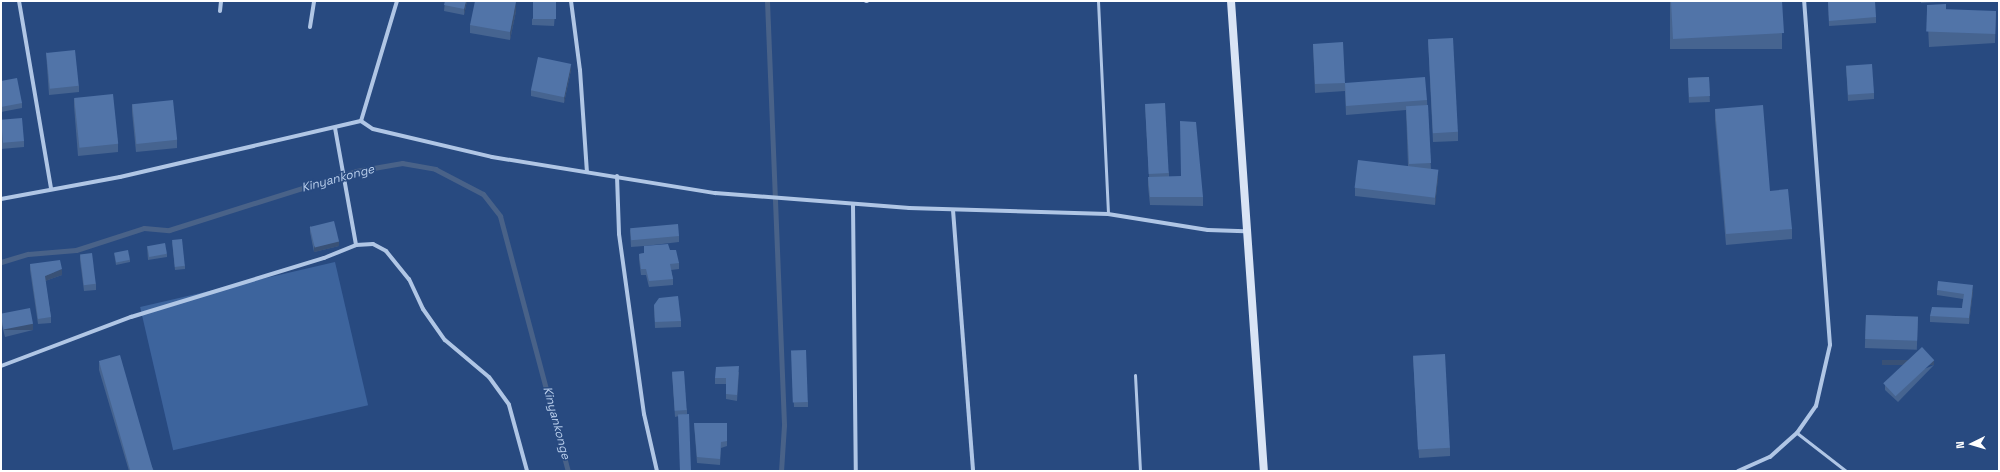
<!DOCTYPE html>
<html>
<head>
<meta charset="utf-8">
<style>
  body { margin:0 }
  #map { position:relative; width:2000px; height:472px; overflow:hidden; background:#284a80; font-family:"Space Grotesk",sans-serif }
  div>[style] { position:absolute }
  .green>* { inset:0; background:#3d649d; transform-origin:0 0 }
  .stream>* { height:5px; margin:-2.5px; padding:0 2.5px; transform-origin:2.5px; border-radius:2.5px; background:#496288 }
  .lane>* { height:3px; margin:-1.5px; padding:0 1.5px; transform-origin:1.5px; border-radius:1.5px; background:#b0c6e5 }
  .street>* { height:4px; margin:-2px; padding:0 2px; transform-origin:2px; border-radius:2px; background:#b0c6e5 }
  .secondary>* { height:8px; margin:-4px; padding:0 4px; transform-origin:4px; border-radius:4px; background:#d9e4f5 }
  .wall>* { inset:0; background:#466490; transform-origin:0 0 }
  .shaded-wall>* { inset:0; background:#395176; transform-origin:0 0 }
  .building>* { inset:0; background:#5174a8; transform-origin:0 0 }
  span { translate:-50% -50%; white-space:nowrap; text-align:center; line-height:1.15; -webkit-text-stroke:3px #284a80; paint-order:stroke }
  .water-label { font-size:12px; color:#bbd0ed; font-style:italic }
  .frame { position:absolute; inset:0; border:2px solid #fff; pointer-events:none }
  .north { position:absolute; left:1952px; top:424px; width:40px; height:40px; -webkit-text-stroke:3px #284a80; paint-order:stroke; rotate:265deg; font-size:11px; font-weight:700; line-height:16px; text-align:center; color:#fff }
  .north::after { content:''; display:block; margin:auto; width:14px; height:18px; background:#fff; clip-path:polygon(50% 0,100% 100%,50% 72%,0 100%) }
</style>
</head>
<body>
<div id="map">
  <div class="green">
    <i style="left:335px;top:262px;width:147px;height:200px;rotate:77deg"></i>
  </div>
  <div class="stream">
    <i style="left:767px;top:1px;width:424px;rotate:87.7deg"></i>
    <i style="left:784px;top:425px;width:46px;rotate:93.7deg"></i>
    <i style="left:1px;top:262px;width:28px;rotate:-17deg"></i>
    <i style="left:28px;top:254px;width:48px;rotate:-4.8deg"></i>
    <i style="left:76px;top:250px;width:71px;rotate:-17.9deg"></i>
    <i style="left:144px;top:228px;width:25px;rotate:5deg"></i>
    <i style="left:169px;top:230px;width:196px;rotate:-17.5deg"></i>
    <i style="left:356px;top:171px;width:47px;rotate:-9.9deg"></i>
    <i style="left:402px;top:163px;width:34px;rotate:10deg"></i>
    <i style="left:435px;top:169px;width:54px;rotate:27.5deg"></i>
    <i style="left:483px;top:194px;width:28px;rotate:52deg"></i>
    <i style="left:500px;top:216px;width:264px;rotate:75.1deg"></i>
  </div>
  <div class="lane">
    <i style="left:1098px;top:1px;width:213px;rotate:87.3deg"></i>
    <i style="left:1135px;top:375px;width:96px;rotate:87deg"></i>
    <i style="left:1797px;top:433px;width:62px;rotate:37.8deg"></i>
  </div>
  <div class="street">
    <i style="left:19px;top:1px;width:190px;rotate:80.3deg"></i>
    <i style="left:571px;top:1px;width:70px;rotate:82.6deg"></i>
    <i style="left:580px;top:70px;width:102px;rotate:86.1deg"></i>
    <i style="left:866px;top:1px;width:1px"></i>
    <i style="left:220px;top:11px;width:10px;rotate:-84deg"></i>
    <i style="left:310px;top:27px;width:26px;rotate:-81deg"></i>
    <i style="left:361px;top:121px;width:125px;rotate:-73.3deg"></i>
    <i style="left:335px;top:128px;width:119px;rotate:79.8deg"></i>
    <i style="left:617px;top:176px;width:58px;rotate:88deg"></i>
    <i style="left:619px;top:234px;width:182px;rotate:82.1deg"></i>
    <i style="left:644px;top:414px;width:58px;rotate:77.2deg"></i>
    <i style="left:1px;top:199px;width:121px;rotate:-10.5deg"></i>
    <i style="left:120px;top:177px;width:247px;rotate:-13.1deg"></i>
    <i style="left:361px;top:121px;width:14px;rotate:34deg"></i>
    <i style="left:373px;top:129px;width:122px;rotate:13.2deg"></i>
    <i style="left:492px;top:157px;width:226px;rotate:9.2deg"></i>
    <i style="left:715px;top:193px;width:195px;rotate:4.4deg"></i>
    <i style="left:909px;top:208px;width:199px;rotate:1.7deg"></i>
    <i style="left:1108px;top:214px;width:101px;rotate:9.1deg"></i>
    <i style="left:1208px;top:230px;width:37px;rotate:2deg"></i>
    <i style="left:853px;top:205px;width:266px;rotate:89.4deg"></i>
    <i style="left:953px;top:210px;width:262px;rotate:85.6deg"></i>
    <i style="left:1px;top:366px;width:139px;rotate:-20.7deg"></i>
    <i style="left:131px;top:317px;width:202px;rotate:-17deg"></i>
    <i style="left:324px;top:258px;width:35px;rotate:-22deg"></i>
    <i style="left:356px;top:245px;width:17px;rotate:-3deg"></i>
    <i style="left:373px;top:244px;width:15px;rotate:28deg"></i>
    <i style="left:386px;top:251px;width:36px;rotate:51deg"></i>
    <i style="left:409px;top:279px;width:33px;rotate:65deg"></i>
    <i style="left:423px;top:309px;width:38px;rotate:55deg"></i>
    <i style="left:445px;top:340px;width:57px;rotate:40.1deg"></i>
    <i style="left:489px;top:377px;width:34px;rotate:54deg"></i>
    <i style="left:509px;top:405px;width:68px;rotate:74.7deg"></i>
    <i style="left:1738px;top:471px;width:35px;rotate:-24deg"></i>
    <i style="left:1770px;top:457px;width:36px;rotate:-42deg"></i>
    <i style="left:1797px;top:433px;width:33px;rotate:-55deg"></i>
    <i style="left:1816px;top:406px;width:63px;rotate:-77.1deg"></i>
    <i style="left:1830px;top:345px;width:345px;rotate:-94.3deg"></i>
  </div>
  <div class="secondary">
    <i style="left:1231px;top:1px;width:471px;rotate:86deg"></i>
  </div>
  <div class="wall">
    <i style="clip-path:polygon(445px 1px,467px 1px,464px 15px,444px 11px)"></i>
    <i style="clip-path:polygon(556px 1px,554px 26px,532px 25px,532px 19px)"></i>
    <i style="left:1670px;top:1px;width:112px;height:48px"></i>
    <i style="clip-path:polygon(1828px 1px,1876px 17px,1876px 23px,1829px 26px)"></i>
    <i style="clip-path:polygon(1921px 1px,1954px 1px,1921px 3px)"></i>
    <i style="clip-path:polygon(1927px 5px,1946px 14px,1996px 11px,1995px 43px,1929px 47px)"></i>
    <i style="clip-path:polygon(516px 11px,510px 40px,470px 33px,470px 25px)"></i>
    <i style="clip-path:polygon(1428px 39px,1458px 132px,1458px 141px,1433px 142px)"></i>
    <i style="clip-path:polygon(1313px 44px,1345px 83px,1427px 100px,1431px 169px,1438px 178px,1435px 205px,1355px 196px,1355px 188px,1408px 166px,1406px 110px,1346px 115px,1345px 91px,1315px 93px)"></i>
    <i style="clip-path:polygon(46px 52px,79px 86px,79px 92px,49px 95px)"></i>
    <i style="clip-path:polygon(1846px 66px,1874px 93px,1874px 99px,1848px 101px)"></i>
    <i style="clip-path:polygon(571px 70px,564px 103px,531px 96px,531px 90px)"></i>
    <i style="left:1709px;top:77px;width:25px;height:21px;rotate:88deg"></i>
    <i style="clip-path:polygon(1px 81px,22px 103px,22px 108px,1px 112px)"></i>
    <i style="clip-path:polygon(74px 98px,118px 144px,118px 152px,78px 156px,74px 106px)"></i>
    <i style="clip-path:polygon(132px 104px,177px 140px,177px 148px,136px 152px,132px 112px)"></i>
    <i style="clip-path:polygon(1145px 104px,1169px 173px,1169px 177px,1203px 197px,1203px 206px,1150px 205px,1148px 186px,1148px 177px,1149px 177px)"></i>
    <i style="clip-path:polygon(1715px 109px,1770px 191px,1792px 229px,1792px 239px,1726px 245px,1715px 120px)"></i>
    <i style="clip-path:polygon(1px 120px,24px 141px,24px 147px,1px 149px)"></i>
    <i style="clip-path:polygon(310px 226px,339px 246px,314px 252px,310px 232px)"></i>
    <i style="clip-path:polygon(630px 230px,679px 236px,679px 242px,645px 246px,670px 250px,679px 263px,679px 269px,671px 270px,673px 279px,673px 285px,649px 287px,646px 275px,641px 275px,639px 260px,639px 254px,644px 253px,644px 246px,631px 247px)"></i>
    <i style="clip-path:polygon(172px 241px,185px 266px,185px 269px,175px 270px)"></i>
    <i style="clip-path:polygon(147px 246px,167px 254px,167px 257px,148px 260px)"></i>
    <i style="clip-path:polygon(114px 253px,130px 260px,130px 262px,116px 265px)"></i>
    <i style="clip-path:polygon(80px 255px,96px 284px,96px 290px,84px 291px,80px 260px)"></i>
    <i style="clip-path:polygon(30px 264px,62px 275px,45px 281px,51px 317px,51px 323px,38px 324px,30px 270px)"></i>
    <i style="clip-path:polygon(1937px 290px,1973px 291px,1969px 324px,1930px 322px,1930px 316px,1962px 308px,1963px 299px,1937px 295px)"></i>
    <i style="clip-path:polygon(654px 305px,681px 321px,681px 327px,655px 328px)"></i>
    <i style="left:1866px;top:315px;width:52px;height:33px;rotate:2deg"></i>
    <i style="clip-path:polygon(1px 316px,33px 330px,5px 337px,1px 321px)"></i>
    <i style="clip-path:polygon(1413px 356px,1450px 448px,1450px 456px,1419px 458px)"></i>
    <i style="clip-path:polygon(792px 360px,808px 402px,808px 407px,794px 407px)"></i>
    <i style="clip-path:polygon(99px 362px,154px 471px,129px 471px,99px 370px)"></i>
    <i style="clip-path:polygon(1934px 365px,1898px 402px,1885px 390px,1885px 385px)"></i>
    <i style="clip-path:polygon(672px 372px,687px 410px,687px 414px,675px 417px)"></i>
    <i style="clip-path:polygon(739px 372px,737px 401px,726px 399px,726px 384px,715px 384px,715px 378px)"></i>
    <i style="clip-path:polygon(694px 423px,727px 423px,727px 446px,721px 448px,720px 465px,697px 463px)"></i>
  </div>
  <div class="shaded-wall">
    <i style="clip-path:polygon(466px 1px,467px 1px,464px 15px,464px 9px)"></i>
    <i style="clip-path:polygon(516px 2px,516px 11px,510px 40px,510px 32px)"></i>
    <i style="clip-path:polygon(571px 64px,571px 70px,564px 103px,564px 97px)"></i>
    <i style="clip-path:polygon(1438px 170px,1438px 178px,1435px 205px,1435px 197px)"></i>
    <i style="clip-path:polygon(339px 241px,339px 246px,314px 252px,314px 246px)"></i>
    <i style="clip-path:polygon(62px 269px,62px 275px,45px 281px,45px 276px)"></i>
    <i style="clip-path:polygon(1973px 285px,1973px 291px,1969px 324px,1969px 318px)"></i>
    <i style="left:33px;top:324px;width:6px;height:29px;rotate:90deg"></i>
    <i style="left:1934px;top:360px;width:5px;height:52px;rotate:90deg"></i>
  </div>
  <div class="building">
    <i style="clip-path:polygon(445px 1px,466px 1px,464px 9px,444px 5px)"></i>
    <i style="clip-path:polygon(475px 1px,508px 1px,516px 2px,510px 32px,470px 25px)"></i>
    <i style="left:533px;top:1px;width:23px;height:18px"></i>
    <i style="clip-path:polygon(1671px 1px,1782px 1px,1784px 33px,1673px 39px)"></i>
    <i style="clip-path:polygon(1828px 1px,1875px 1px,1876px 17px,1829px 21px)"></i>
    <i style="clip-path:polygon(1946px 4px,1946px 14px,1927px 15px,1927px 17px,1927px 5px)"></i>
    <i style="left:1996px;top:11px;width:23px;height:69px;rotate:92deg"></i>
    <i style="left:1453px;top:38px;width:94px;height:25px;rotate:87deg"></i>
    <i style="clip-path:polygon(1343px 42px,1345px 83px,1425px 77px,1427px 100px,1346px 106px,1345px 83px,1315px 84px,1313px 44px)"></i>
    <i style="left:75px;top:50px;width:36px;height:29px;rotate:84deg"></i>
    <i style="left:538px;top:57px;width:34px;height:34px;rotate:12deg"></i>
    <i style="left:1872px;top:64px;width:29px;height:26px;rotate:86deg"></i>
    <i style="left:1709px;top:77px;width:19px;height:21px;rotate:87deg"></i>
    <i style="clip-path:polygon(17px 78px,22px 103px,1px 107px,1px 81px)"></i>
    <i style="left:113px;top:94px;width:50px;height:39px;rotate:84deg"></i>
    <i style="left:173px;top:100px;width:40px;height:41px;rotate:84deg"></i>
    <i style="left:1165px;top:103px;width:70px;height:20px;rotate:87deg"></i>
    <i style="left:1428px;top:105px;width:58px;height:22px;rotate:87deg"></i>
    <i style="clip-path:polygon(1763px 105px,1770px 191px,1788px 189px,1792px 229px,1726px 234px,1715px 109px)"></i>
    <i style="left:22px;top:118px;width:23px;height:21px;rotate:85deg"></i>
    <i style="clip-path:polygon(1180px 121px,1196px 122px,1203px 197px,1150px 197px,1148px 177px,1181px 176px)"></i>
    <i style="left:1358px;top:160px;width:81px;height:28px;rotate:7deg"></i>
    <i style="left:334px;top:221px;width:21px;height:25px;rotate:76deg"></i>
    <i style="left:678px;top:224px;width:12px;height:48px;rotate:85deg"></i>
    <i style="left:182px;top:239px;width:27px;height:10px;rotate:84deg"></i>
    <i style="left:165px;top:243px;width:11px;height:18px;rotate:80deg"></i>
    <i style="clip-path:polygon(668px 244px,670px 250px,676px 250px,679px 263px,670px 264px,673px 279px,649px 281px,646px 269px,641px 269px,639px 254px,644px 253px,644px 246px)"></i>
    <i style="left:128px;top:250px;width:10px;height:14px;rotate:79deg"></i>
    <i style="left:92px;top:253px;width:31px;height:12px;rotate:83deg"></i>
    <i style="clip-path:polygon(60px 260px,62px 269px,45px 276px,51px 317px,38px 319px,30px 264px)"></i>
    <i style="clip-path:polygon(1938px 281px,1973px 285px,1969px 318px,1930px 316px,1932px 307px,1962px 308px,1964px 294px,1937px 290px)"></i>
    <i style="clip-path:polygon(678px 296px,681px 321px,655px 322px,654px 305px,659px 298px)"></i>
    <i style="left:30px;top:308px;width:16px;height:30px;rotate:79deg"></i>
    <i style="left:1866px;top:315px;width:52px;height:24px;rotate:2deg"></i>
    <i style="left:1922px;top:347px;width:18px;height:53px;rotate:47deg"></i>
    <i style="left:806px;top:350px;width:52px;height:15px;rotate:88deg"></i>
    <i style="left:1445px;top:354px;width:94px;height:32px;rotate:87deg"></i>
    <i style="left:120px;top:355px;width:121px;height:22px;rotate:74deg"></i>
    <i style="clip-path:polygon(739px 366px,737px 395px,726px 394px,726px 378px,715px 378px,716px 367px)"></i>
    <i style="left:684px;top:371px;width:39px;height:12px;rotate:86deg"></i>
    <i style="left:689px;top:414px;width:57px;height:11px;rotate:88deg"></i>
    <i style="clip-path:polygon(694px 423px,727px 423px,727px 441px,721px 442px,720px 459px,697px 457px)"></i>
  </div>
  <div class="water-label">
    <span style="left:338px;top:179px;rotate:-15deg">Kinyankonge</span>
    <span style="left:556px;top:423px;rotate:75deg">Kinyankonge</span>
  </div>
  <div class="frame"></div>
  <div class="north">N</div>
</div>
</body>
</html>
